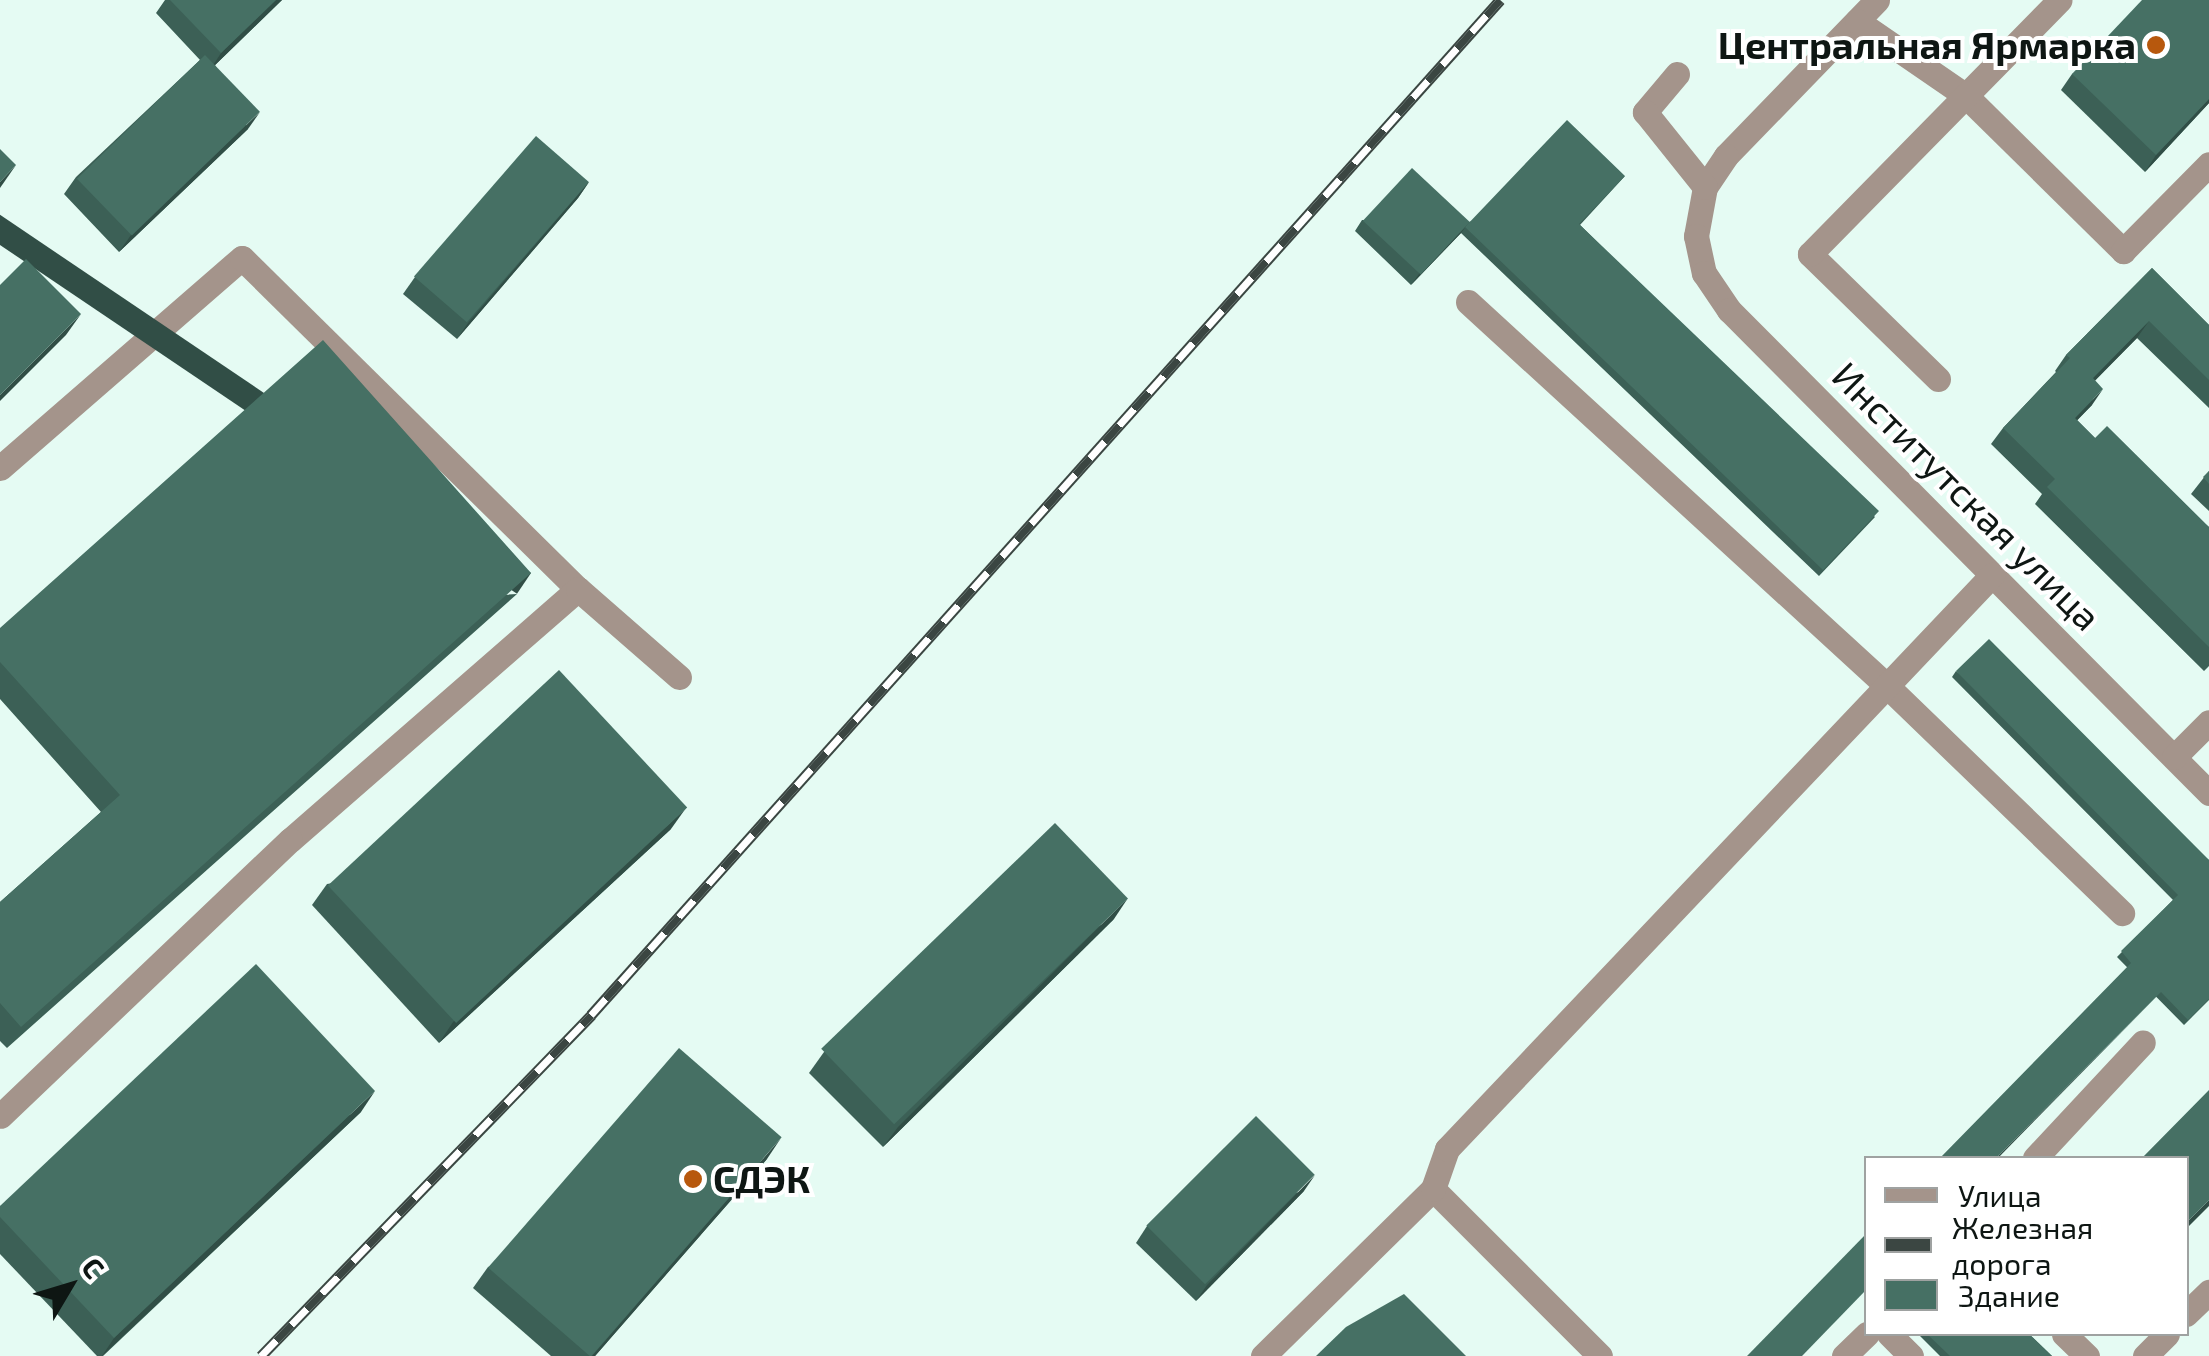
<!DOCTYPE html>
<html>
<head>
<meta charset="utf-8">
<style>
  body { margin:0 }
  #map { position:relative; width:2209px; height:1356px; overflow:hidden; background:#e5fbf3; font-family:"Exo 2",sans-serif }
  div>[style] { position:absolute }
  .minor>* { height:25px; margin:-12.5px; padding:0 12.5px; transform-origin:12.5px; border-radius:12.5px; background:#a4948b }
  .rail>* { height:11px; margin-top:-5.5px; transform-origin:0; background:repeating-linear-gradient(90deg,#fff 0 22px,#3b4642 0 44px); box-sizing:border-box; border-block:2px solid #3b4642 }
  .wall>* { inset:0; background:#3c6056 }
  .shaded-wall>* { inset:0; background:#314e46; transform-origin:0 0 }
  .building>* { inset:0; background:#467064; transform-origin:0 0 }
  .dots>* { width:28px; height:28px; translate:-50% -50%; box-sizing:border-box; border:5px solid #fff; border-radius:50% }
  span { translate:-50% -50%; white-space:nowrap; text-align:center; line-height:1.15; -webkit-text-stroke:8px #fff; paint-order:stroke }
  .poi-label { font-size:38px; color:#0e1613; font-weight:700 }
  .right { translate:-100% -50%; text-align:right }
  .left { translate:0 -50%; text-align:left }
  .street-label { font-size:38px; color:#0e1613 }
  .legend { position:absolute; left:1864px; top:1156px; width:325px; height:180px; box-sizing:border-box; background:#fff; border:2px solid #9fa2a1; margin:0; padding:12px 18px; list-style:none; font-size:30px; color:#0e1613 }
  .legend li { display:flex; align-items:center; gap:20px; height:50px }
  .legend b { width:50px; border:2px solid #9fa2a1 }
  .north { position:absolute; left:20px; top:1236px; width:100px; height:100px; -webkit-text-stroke:8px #fff; paint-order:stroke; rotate:52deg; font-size:28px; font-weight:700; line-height:40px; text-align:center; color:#0e1613 }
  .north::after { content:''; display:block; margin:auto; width:35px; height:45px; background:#0e1613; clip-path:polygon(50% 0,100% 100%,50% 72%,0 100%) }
</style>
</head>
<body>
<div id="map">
  <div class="minor">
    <i style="left:1877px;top:0;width:217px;rotate:134.1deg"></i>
    <i style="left:1726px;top:156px;width:37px;rotate:124deg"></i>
    <i style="left:1705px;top:187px;width:50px;rotate:100.4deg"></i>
    <i style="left:1696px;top:236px;width:38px;rotate:78deg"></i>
    <i style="left:1704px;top:273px;width:45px;rotate:56deg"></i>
    <i style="left:1729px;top:310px;width:681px;rotate:45.18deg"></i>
    <i style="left:1857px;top:21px;width:132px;rotate:34.5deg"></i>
    <i style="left:1966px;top:96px;width:221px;rotate:44.6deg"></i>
    <i style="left:2123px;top:251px;width:122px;rotate:-45.3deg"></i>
    <i style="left:1677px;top:74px;width:50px;rotate:130.1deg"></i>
    <i style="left:1645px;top:112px;width:96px;rotate:51.3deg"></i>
    <i style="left:1468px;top:302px;width:568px;rotate:42.5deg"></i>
    <i style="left:1887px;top:686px;width:327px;rotate:44deg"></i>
    <i style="left:1938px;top:379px;width:179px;rotate:-135.7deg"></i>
    <i style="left:1810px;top:254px;width:356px;rotate:-45.5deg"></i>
    <i style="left:0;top:468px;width:320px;rotate:-41deg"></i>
    <i style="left:242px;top:258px;width:472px;rotate:44.6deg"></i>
    <i style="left:578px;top:589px;width:382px;rotate:138.9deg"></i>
    <i style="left:290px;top:840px;width:400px;rotate:136.4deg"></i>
    <i style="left:578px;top:589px;width:134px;rotate:41.1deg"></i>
    <i style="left:2174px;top:757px;width:49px;rotate:-45deg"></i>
    <i style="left:2035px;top:1158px;width:158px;rotate:-47deg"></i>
    <i style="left:1433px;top:1189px;width:236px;rotate:45deg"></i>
    <i style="left:2186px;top:1314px;width:32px;rotate:-44deg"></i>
    <i style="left:1889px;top:1334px;width:31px;rotate:45deg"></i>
    <i style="left:2064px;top:1334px;width:32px;rotate:44deg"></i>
    <i style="left:1263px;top:1356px;width:238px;rotate:-44.5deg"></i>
    <i style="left:1433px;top:1189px;width:42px;rotate:-70.7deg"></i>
    <i style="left:1447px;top:1149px;width:792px;rotate:-46.48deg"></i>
    <i style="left:1844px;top:1356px;width:32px;rotate:-44deg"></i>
    <i style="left:2145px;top:1356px;width:31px;rotate:-45deg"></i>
  </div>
  <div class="rail">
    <i style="left:261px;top:1356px;width:475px;rotate:-45.9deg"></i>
    <i style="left:591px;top:1015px;width:1363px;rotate:-48.15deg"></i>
  </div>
  <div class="wall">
    <i style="clip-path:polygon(165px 0,282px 0,215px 65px,248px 129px,119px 252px,64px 194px,76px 177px,200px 60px,156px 13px)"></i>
    <i style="clip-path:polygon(2209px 0,2209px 103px,2145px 172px,2061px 90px,2072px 74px)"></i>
    <i style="clip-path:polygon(1625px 176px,1580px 225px,1875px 517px,1819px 576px,1461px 233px,1411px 285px,1355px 231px,1362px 220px,1469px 222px)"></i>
    <i style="clip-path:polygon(589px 182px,578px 198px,457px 339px,403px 294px,415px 277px)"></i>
    <i style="clip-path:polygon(2152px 268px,2209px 325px,2209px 408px,2137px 338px,2095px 380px,2092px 405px,2077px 420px,2095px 438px,2209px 527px,2209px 666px,2204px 671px,2035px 504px,2042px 494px,1991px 444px,2003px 428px,2056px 372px,2055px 371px,2066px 355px)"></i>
    <i style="clip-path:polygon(2209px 471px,2209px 511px,2191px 494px)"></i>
    <i style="clip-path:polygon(517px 594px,7px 1048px,0 1041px,0 902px,101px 812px,0 699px,0 628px)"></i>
    <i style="clip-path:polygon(1956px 671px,2209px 860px,2209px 1000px,2184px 1025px,2117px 957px,2173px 900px,1952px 677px)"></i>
    <i style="clip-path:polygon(671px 829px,439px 1043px,312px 905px,327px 884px)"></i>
    <i style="clip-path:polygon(1114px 919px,883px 1147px,809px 1073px,824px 1052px)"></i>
    <i style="clip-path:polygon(361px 1112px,103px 1356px,97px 1356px,0 1254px,0 1206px)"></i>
    <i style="clip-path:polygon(767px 1159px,595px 1356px,551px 1356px,473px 1288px,488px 1267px)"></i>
    <i style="clip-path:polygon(1304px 1191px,1196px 1301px,1136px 1243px,1147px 1226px)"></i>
    <i style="clip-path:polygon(1918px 1334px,2029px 1334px,2052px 1356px,1940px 1356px)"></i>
  </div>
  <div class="shaded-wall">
    <i style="clip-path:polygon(276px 0,282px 0,210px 70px,221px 53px)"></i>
    <i style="clip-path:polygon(2209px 99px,2209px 103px,2145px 172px,2156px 155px)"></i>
    <i style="clip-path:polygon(260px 112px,248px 129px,119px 252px,131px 235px)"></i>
    <i style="clip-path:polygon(16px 165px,0 188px,0 182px)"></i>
    <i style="clip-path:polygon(589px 182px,578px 198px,457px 339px,468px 323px)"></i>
    <i style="clip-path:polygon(1469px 222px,1461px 233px,1411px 285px,1419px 274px)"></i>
    <i style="clip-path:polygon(81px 314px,66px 335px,0 401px,0 395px)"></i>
    <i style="clip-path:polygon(2149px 321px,2137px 338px,2082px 394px,2093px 378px)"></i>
    <i style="clip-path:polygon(2103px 389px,2092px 405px,2064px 434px,2075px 418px)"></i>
    <i style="left:531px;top:573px;width:25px;height:683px;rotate:124deg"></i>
    <i style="clip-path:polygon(686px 808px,671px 829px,439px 1043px,453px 1022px)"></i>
    <i style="clip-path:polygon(1128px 898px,1114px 919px,883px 1147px,898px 1127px)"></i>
    <i style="clip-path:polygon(2161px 992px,1998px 1158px,1996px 1158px)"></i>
    <i style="clip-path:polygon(375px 1091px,361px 1112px,102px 1356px,114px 1338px)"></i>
    <i style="clip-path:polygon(781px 1138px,767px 1159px,595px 1356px,592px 1356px)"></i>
    <i style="clip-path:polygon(1315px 1175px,1304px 1191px,1196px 1301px,1207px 1285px)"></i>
    <i style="clip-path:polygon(2209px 1200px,2209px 1206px,2186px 1229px,2186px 1223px)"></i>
  </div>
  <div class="building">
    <i style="clip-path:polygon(170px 0,276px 0,221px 53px)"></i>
    <i style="clip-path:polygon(2142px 0,2209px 0,2209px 99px,2156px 155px,2072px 74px)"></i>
    <i style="left:205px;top:55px;width:79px;height:178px;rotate:46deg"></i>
    <i style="clip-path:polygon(1567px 120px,1625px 176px,1579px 224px,1879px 511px,1823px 570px,1465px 227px)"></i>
    <i style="left:536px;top:136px;width:70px;height:186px;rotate:41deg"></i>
    <i style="clip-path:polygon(0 149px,16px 165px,0 182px)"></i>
    <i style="left:1412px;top:168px;width:79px;height:72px;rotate:43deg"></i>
    <i style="clip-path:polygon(26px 259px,81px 314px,0 395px,0 285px)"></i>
    <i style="clip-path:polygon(2152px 268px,2209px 325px,2209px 380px,2149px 321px,2093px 378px,2103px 389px,2075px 418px,2095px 438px,2107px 426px,2209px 527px,2209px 647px,2047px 487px,2055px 479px,2003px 428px,2070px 358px,2066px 355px)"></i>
    <i style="clip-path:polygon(323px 340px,531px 573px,21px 1027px,0 1003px,0 902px,120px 795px,0 662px,0 628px)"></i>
    <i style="clip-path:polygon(2209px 471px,2209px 484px,2203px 477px)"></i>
    <i style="clip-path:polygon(1989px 639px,2209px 860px,2209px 999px,2188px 1020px,2161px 992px,1996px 1158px,1940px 1158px,2131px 963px,2121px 951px,2178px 895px,1956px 671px)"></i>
    <i style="left:559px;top:670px;width:188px;height:316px;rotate:47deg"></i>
    <i style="left:1055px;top:823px;width:105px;height:325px;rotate:46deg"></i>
    <i style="clip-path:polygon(256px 964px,375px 1091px,114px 1338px,0 1217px,0 1206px)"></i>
    <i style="left:679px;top:1048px;width:136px;height:291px;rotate:41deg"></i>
    <i style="clip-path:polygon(2209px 1090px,2209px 1200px,2186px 1223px,2186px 1158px,2142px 1158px)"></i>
    <i style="left:1256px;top:1116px;width:83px;height:155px;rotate:45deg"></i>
    <i style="clip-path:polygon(1866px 1234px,1866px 1290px,1802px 1356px,1747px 1356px)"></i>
    <i style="clip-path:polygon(1404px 1294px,1466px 1356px,1316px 1356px,1346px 1327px)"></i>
    <i style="clip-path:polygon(1927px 1334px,2029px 1334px,2052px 1356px,1950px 1356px)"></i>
  </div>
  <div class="dots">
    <i style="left:2156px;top:45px;background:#b7580d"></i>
    <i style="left:693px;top:1179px;background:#b7580d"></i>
  </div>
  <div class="poi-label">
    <span class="right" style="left:2136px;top:45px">Центральная Ярмарка</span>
    <span class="left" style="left:713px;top:1179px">СДЭК</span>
  </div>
  <div class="street-label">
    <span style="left:1967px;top:496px;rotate:45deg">Институтская улица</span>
  </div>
  <ul class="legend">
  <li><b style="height:12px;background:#a4948b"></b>Улица</li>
  <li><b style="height:12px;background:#3b4642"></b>Железная дорога</li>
  <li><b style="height:28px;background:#467064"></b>Здание</li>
  </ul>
  <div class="north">С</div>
</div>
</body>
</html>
